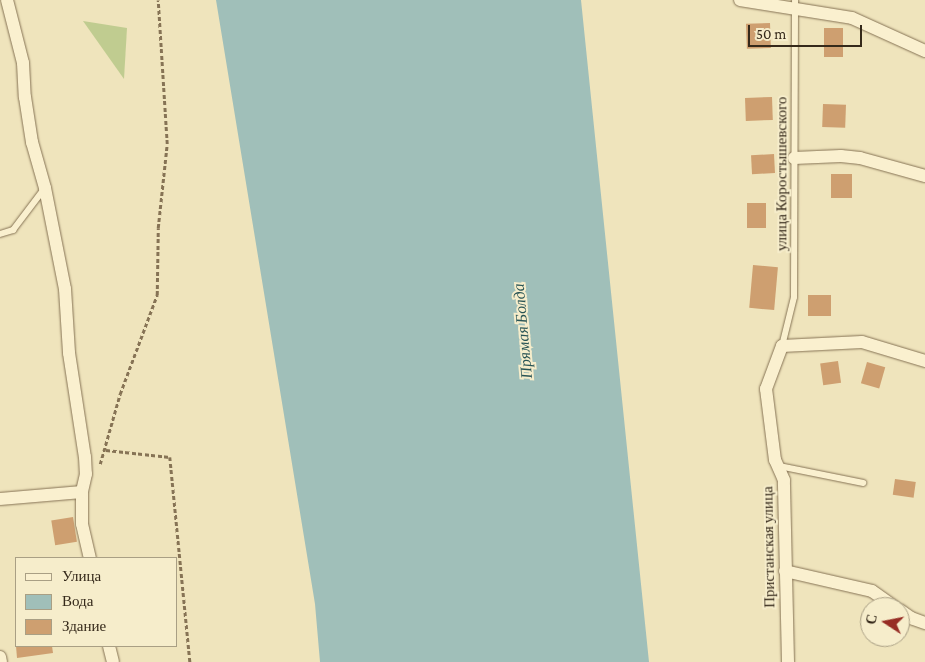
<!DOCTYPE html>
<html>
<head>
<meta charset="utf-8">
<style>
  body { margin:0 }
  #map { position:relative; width:925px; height:662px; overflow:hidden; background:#efe4bc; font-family:"Crimson Pro",serif }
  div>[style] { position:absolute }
  .green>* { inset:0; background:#c0cc90 }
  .water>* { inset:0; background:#a0bfb9 }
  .building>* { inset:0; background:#ce9f70; transform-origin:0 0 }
  .path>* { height:2.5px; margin-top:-1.25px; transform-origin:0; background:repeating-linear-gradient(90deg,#867355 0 4px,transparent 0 6.5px) }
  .roads { filter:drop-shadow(0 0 1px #867355) drop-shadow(0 0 1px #867355) }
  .lane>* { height:6px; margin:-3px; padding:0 3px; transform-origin:3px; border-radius:3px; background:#faf0cf }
  .street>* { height:12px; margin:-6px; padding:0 6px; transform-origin:6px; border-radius:6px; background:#faf0cf }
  span { translate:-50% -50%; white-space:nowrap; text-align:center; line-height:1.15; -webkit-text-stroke:4px #f6edcb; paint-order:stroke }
  .street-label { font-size:15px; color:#35291a }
  .water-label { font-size:16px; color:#295455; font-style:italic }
  .legend { position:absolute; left:15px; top:557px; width:162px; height:90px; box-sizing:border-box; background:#f6edcb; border:1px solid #a99f84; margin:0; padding:6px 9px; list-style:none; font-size:15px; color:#35291a }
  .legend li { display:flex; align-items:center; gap:10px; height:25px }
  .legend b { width:25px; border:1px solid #a99f84 }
  .north { position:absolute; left:860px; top:597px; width:50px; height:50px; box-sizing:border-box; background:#f6edcb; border:1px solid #a99f84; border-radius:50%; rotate:281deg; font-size:14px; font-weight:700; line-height:20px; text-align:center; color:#35291a }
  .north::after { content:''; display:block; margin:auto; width:18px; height:22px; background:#972d24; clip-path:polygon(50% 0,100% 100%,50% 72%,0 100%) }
  .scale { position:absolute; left:748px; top:25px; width:114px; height:22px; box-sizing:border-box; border:2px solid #35291a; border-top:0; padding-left:6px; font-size:15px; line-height:18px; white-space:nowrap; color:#35291a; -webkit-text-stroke:4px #f6edcb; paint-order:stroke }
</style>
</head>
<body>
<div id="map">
  <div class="green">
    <i style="clip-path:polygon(83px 21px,127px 28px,124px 79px)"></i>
  </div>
  <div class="water">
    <i style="clip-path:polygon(216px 0,581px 0,649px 662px,320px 662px,315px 604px)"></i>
  </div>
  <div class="building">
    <i style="left:770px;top:23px;width:25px;height:24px;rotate:88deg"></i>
    <i style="left:824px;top:28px;width:19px;height:29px"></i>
    <i style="left:772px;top:97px;width:23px;height:27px;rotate:88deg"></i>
    <i style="left:823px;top:104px;width:23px;height:23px;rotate:2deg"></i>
    <i style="left:774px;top:154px;width:19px;height:23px;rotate:87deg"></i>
    <i style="left:831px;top:174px;width:21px;height:24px"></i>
    <i style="left:747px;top:203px;width:19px;height:25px"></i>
    <i style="left:753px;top:265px;width:25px;height:43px;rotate:5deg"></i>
    <i style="left:808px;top:295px;width:23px;height:21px"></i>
    <i style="left:838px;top:361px;width:22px;height:18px;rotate:82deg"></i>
    <i style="left:867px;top:362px;width:19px;height:22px;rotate:16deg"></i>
    <i style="left:895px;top:479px;width:21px;height:16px;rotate:8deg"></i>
    <i style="left:73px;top:517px;width:25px;height:22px;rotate:81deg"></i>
    <i style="clip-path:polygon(16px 646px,52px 646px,53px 653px,17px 658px)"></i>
  </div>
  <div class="path">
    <i style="left:106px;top:450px;width:64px;rotate:6.2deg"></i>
    <i style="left:170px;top:457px;width:206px;rotate:84.4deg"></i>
    <i style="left:100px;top:464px;width:73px;rotate:-74.1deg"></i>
    <i style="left:120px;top:394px;width:106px;rotate:-69.5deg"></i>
    <i style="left:157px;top:295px;width:67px;rotate:-89.1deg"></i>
    <i style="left:158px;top:228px;width:84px;rotate:-83.9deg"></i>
    <i style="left:167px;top:144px;width:144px;rotate:-93.6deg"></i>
  </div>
  <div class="roads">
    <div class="lane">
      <i style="left:0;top:234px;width:14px;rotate:-17deg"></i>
      <i style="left:13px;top:230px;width:51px;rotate:-52.9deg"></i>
      <i style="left:782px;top:346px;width:50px;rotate:-76.2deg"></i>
      <i style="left:794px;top:297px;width:297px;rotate:-89.8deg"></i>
      <i style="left:779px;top:466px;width:86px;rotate:11.4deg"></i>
    </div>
    <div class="street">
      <i style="left:7px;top:0;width:65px;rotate:75.7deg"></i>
      <i style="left:23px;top:63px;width:34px;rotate:87deg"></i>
      <i style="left:25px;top:97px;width:46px;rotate:81.2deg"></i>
      <i style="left:32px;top:142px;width:48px;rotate:74.2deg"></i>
      <i style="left:45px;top:188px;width:103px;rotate:78.8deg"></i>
      <i style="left:65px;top:289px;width:64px;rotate:86.4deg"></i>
      <i style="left:69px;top:353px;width:105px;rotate:81.3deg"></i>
      <i style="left:85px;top:457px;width:17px;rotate:87deg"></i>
      <i style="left:86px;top:474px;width:18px;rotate:103deg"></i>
      <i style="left:82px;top:492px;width:32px;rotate:90deg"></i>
      <i style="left:82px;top:524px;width:35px;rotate:77deg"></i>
      <i style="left:740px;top:0;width:113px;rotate:9.1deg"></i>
      <i style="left:852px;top:18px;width:80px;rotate:24.3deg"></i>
      <i style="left:794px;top:158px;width:47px;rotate:-2.4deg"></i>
      <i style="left:841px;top:156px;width:19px;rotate:6deg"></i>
      <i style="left:860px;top:158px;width:67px;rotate:15.5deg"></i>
      <i style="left:0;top:499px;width:82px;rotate:-4.9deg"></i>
      <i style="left:785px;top:571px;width:89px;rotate:12.9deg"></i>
      <i style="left:872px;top:591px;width:28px;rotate:35deg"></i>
      <i style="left:900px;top:610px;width:14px;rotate:36deg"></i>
      <i style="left:911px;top:618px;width:15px;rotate:20deg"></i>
      <i style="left:109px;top:646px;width:16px;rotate:76deg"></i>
      <i style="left:0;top:657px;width:5px;rotate:79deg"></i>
      <i style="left:788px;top:662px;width:182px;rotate:-91.3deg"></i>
      <i style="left:784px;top:480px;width:22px;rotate:-114deg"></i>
      <i style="left:775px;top:460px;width:72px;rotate:-97.2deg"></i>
      <i style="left:766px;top:389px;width:46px;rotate:-69.6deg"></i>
      <i style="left:782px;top:346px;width:80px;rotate:-2.9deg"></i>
      <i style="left:862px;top:342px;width:66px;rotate:16.8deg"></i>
    </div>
  </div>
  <div class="street-label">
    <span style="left:782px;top:174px;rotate:-90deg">улица Коростышевского</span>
    <span style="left:769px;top:547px;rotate:-91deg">Пристанская улица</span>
  </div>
  <div class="water-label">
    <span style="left:523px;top:331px;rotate:-95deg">Прямая Болда</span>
  </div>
  <ul class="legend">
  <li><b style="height:6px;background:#faf0cf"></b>Улица</li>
  <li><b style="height:14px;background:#a0bfb9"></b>Вода</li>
  <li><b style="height:14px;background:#ce9f70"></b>Здание</li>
  </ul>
  <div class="north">С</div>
  <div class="scale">50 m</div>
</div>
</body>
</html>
